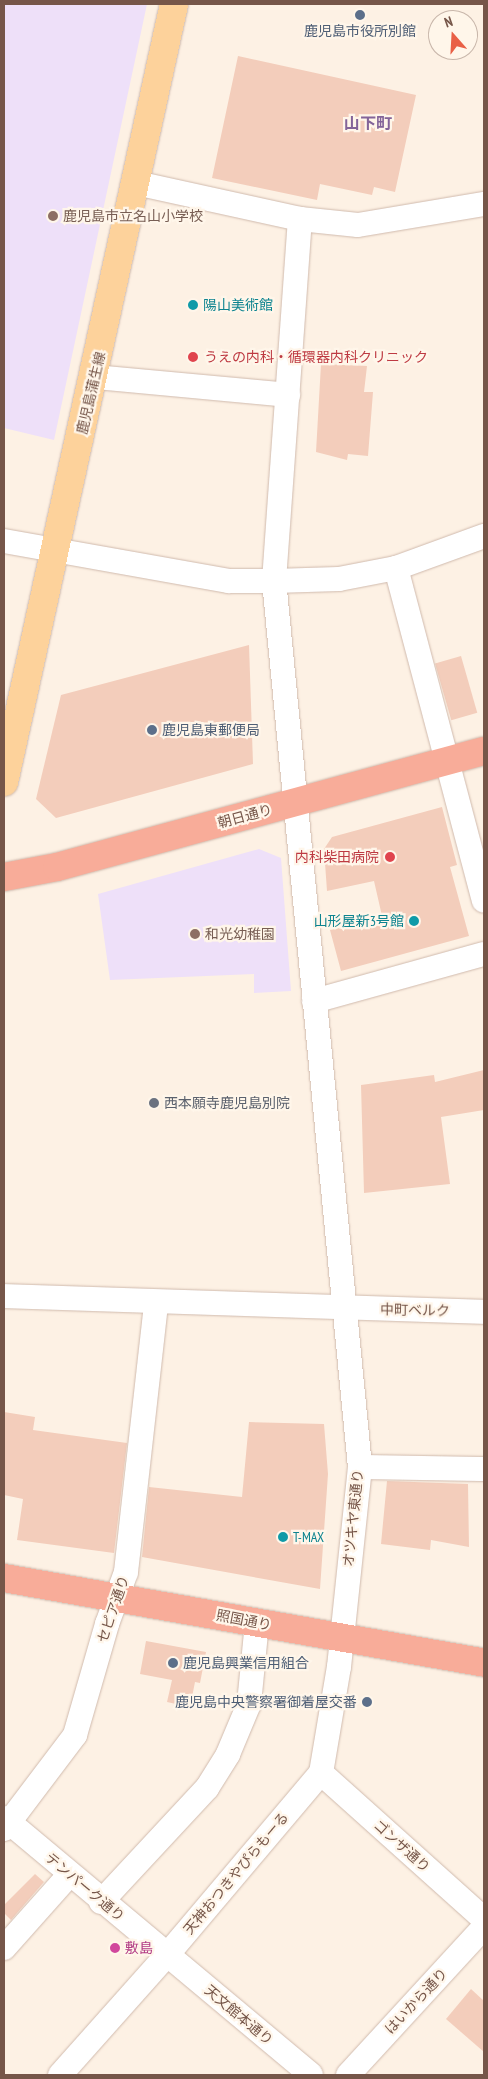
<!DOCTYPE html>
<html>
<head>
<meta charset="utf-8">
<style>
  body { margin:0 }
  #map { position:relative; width:488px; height:2079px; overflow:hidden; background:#fdf1e4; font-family:"PT Sans Narrow","Noto Sans JP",sans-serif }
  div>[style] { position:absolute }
  .education>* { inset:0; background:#eee0f9 }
  .building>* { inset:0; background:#f3cdbb; transform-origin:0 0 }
  .roads { filter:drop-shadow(0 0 1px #d0baad) drop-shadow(0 0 1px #d0baad) }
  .minor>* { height:24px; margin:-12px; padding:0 12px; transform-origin:12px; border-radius:12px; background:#fff }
  .major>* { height:28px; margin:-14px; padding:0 14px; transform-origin:14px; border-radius:14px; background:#fdd29b }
  .highway>* { height:28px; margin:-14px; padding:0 14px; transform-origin:14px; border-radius:14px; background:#f8ac99 }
  .dots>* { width:14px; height:14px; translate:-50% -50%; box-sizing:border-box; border:2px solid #fff6ea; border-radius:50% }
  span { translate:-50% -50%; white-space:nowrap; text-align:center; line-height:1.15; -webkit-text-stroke:4.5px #fff6ea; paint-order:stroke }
  .service-label { font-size:14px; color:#4e5e75 }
  .left { translate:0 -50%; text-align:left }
  .right { translate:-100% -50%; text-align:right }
  .education-label { font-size:14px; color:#785e54 }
  .culture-label { font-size:14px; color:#0d838f }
  .health-label { font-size:14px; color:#be3a42 }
  .street-label { font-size:14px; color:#765649 }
  .worship-label { font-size:14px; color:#5b616d }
  .hotel-label { font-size:14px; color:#b23c85 }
  .quarter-label { font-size:16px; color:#846499; font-weight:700 }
  .frame { position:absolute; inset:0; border:5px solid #765649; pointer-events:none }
  .north { position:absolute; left:428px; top:10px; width:50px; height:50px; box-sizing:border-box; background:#fff6ea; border:1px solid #c8b6aa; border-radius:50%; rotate:341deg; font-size:14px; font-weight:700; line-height:20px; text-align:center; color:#765649 }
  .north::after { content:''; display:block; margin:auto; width:18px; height:22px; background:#e96046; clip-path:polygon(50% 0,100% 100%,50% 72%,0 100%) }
</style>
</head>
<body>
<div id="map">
  <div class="education">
    <i style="clip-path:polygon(4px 4px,147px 4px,54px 440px,4px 428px)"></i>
    <i style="clip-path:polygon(259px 849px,281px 858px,291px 991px,254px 993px,254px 974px,110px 980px,98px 894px)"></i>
  </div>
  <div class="building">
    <i style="clip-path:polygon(238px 56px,416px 95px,395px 192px,374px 187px,372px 195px,320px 184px,317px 200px,212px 178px)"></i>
    <i style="clip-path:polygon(321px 364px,367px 366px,364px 392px,373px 392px,368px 456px,348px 454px,347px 460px,316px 452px)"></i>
    <i style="clip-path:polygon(249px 645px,253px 764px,56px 818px,36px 799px,61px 695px)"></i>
    <i style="left:461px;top:656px;width:59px;height:27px;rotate:74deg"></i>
    <i style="clip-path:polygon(442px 807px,457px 865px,450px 867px,469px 936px,341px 971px,330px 930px,382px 916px,374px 881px,327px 891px,324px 849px,332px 837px)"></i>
    <i style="clip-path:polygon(484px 1070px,484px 1110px,441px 1117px,450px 1184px,364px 1193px,361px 1085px,434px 1075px,435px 1082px)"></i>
    <i style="clip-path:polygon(4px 1412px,35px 1417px,33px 1430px,127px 1443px,114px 1553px,17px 1540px,23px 1499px,4px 1495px)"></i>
    <i style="clip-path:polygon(249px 1422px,324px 1424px,328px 1474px,320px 1589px,142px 1557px,149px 1487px,242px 1497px)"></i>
    <i style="clip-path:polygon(387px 1481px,468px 1484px,469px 1547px,431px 1540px,430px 1550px,381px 1544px)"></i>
    <i style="clip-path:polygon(146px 1641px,206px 1652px,200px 1683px,195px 1682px,190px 1707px,167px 1702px,172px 1680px,140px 1674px)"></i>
    <i style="clip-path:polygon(35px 1874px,44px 1882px,11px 1920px,4px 1913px,4px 1905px)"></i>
    <i style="clip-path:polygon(471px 1989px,484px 2001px,484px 2052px,446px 2019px)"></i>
  </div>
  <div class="roads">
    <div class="minor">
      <i style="left:136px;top:183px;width:168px;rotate:12.4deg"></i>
      <i style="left:300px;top:219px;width:58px;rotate:5.9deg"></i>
      <i style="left:358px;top:225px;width:128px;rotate:-9.5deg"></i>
      <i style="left:95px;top:377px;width:194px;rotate:5.3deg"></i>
      <i style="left:4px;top:541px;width:229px;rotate:10.1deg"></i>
      <i style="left:229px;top:581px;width:45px"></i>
      <i style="left:274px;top:581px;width:65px;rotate:-1.8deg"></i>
      <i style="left:339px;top:579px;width:58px;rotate:-10.9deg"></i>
      <i style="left:396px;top:568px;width:94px;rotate:-20deg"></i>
      <i style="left:396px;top:568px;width:344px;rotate:75.2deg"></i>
      <i style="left:314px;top:1001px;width:176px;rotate:-15.5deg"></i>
      <i style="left:4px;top:1296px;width:480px;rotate:1.9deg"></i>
      <i style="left:360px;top:1467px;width:124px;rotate:0.9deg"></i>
      <i style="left:321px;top:1773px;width:219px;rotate:41.9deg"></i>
      <i style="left:4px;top:1818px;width:400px;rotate:39.9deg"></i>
      <i style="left:4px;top:1829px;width:118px;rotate:-52.9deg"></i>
      <i style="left:75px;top:1735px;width:116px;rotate:-73.9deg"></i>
      <i style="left:107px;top:1624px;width:55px;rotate:-69.9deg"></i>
      <i style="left:126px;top:1572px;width:271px;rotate:-83.6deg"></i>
      <i style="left:101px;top:1902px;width:156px;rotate:-47.1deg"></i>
      <i style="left:207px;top:1788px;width:40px;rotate:-58deg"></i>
      <i style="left:228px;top:1754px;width:54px;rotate:-67.2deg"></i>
      <i style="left:249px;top:1704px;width:81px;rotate:-84.4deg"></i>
      <i style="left:4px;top:1948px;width:98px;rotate:-48.3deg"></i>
      <i style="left:60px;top:2075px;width:161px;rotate:-48.3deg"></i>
      <i style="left:167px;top:1955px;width:238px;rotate:-49.8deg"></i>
      <i style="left:321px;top:1773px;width:108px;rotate:-80.4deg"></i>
      <i style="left:339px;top:1667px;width:201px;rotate:-84deg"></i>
      <i style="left:360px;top:1467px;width:890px;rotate:-95.54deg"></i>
      <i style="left:274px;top:581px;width:363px;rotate:-85.9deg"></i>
      <i style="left:348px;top:2075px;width:201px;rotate:-47.4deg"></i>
    </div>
    <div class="major">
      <i style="left:4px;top:782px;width:796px;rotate:-77.67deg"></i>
    </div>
    <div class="highway">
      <i style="left:4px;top:877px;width:54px;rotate:-10.7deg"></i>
      <i style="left:57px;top:867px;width:442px;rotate:-15.2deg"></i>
      <i style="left:4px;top:1578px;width:487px;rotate:10deg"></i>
    </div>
  </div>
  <div class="dots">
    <i style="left:360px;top:15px;background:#5c6f8a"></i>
    <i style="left:53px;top:216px;background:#8d6e63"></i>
    <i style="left:193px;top:305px;background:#0f9aa8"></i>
    <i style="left:193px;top:357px;background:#e0444e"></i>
    <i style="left:152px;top:730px;background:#5c6f8a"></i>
    <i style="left:390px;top:857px;background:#e0444e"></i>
    <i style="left:414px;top:921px;background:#0f9aa8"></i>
    <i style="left:195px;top:934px;background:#8d6e63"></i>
    <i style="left:154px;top:1103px;background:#6b7280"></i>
    <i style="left:283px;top:1537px;background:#0f9aa8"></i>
    <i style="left:173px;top:1663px;background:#5c6f8a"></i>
    <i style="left:367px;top:1702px;background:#5c6f8a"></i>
    <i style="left:115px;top:1948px;background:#d1479c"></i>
  </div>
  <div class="service-label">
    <span style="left:360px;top:31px">鹿児島市役所別館</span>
    <span class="left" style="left:162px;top:730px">鹿児島東郵便局</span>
    <span class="left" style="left:183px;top:1663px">鹿児島興業信用組合</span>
    <span class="right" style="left:357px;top:1702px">鹿児島中央警察署御着屋交番</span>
  </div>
  <div class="education-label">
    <span class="left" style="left:63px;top:216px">鹿児島市立名山小学校</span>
    <span class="left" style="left:205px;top:934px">和光幼稚園</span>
  </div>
  <div class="culture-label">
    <span class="left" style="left:203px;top:305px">陽山美術館</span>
    <span class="right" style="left:404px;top:921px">山形屋新3号館</span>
    <span class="left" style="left:293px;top:1537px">T-MAX</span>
  </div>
  <div class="health-label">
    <span class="left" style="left:204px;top:357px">うえの内科・循環器内科クリニック</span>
    <span class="right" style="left:379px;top:857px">内科柴田病院</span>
  </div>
  <div class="street-label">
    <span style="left:91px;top:393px;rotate:-77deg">鹿児島蒲生線</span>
    <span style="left:245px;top:816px;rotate:-15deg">朝日通り</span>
    <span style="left:415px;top:1310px;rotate:1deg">中町ベルク</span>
    <span style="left:353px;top:1518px;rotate:-84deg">オツキヤ東通り</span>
    <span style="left:113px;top:1609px;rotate:-71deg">セピア通り</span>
    <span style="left:244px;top:1620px;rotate:11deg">照国通り</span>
    <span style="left:402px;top:1846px;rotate:42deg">ゴンザ通り</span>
    <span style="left:236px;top:1873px;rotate:-50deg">天神おつきやぴらもーる</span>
    <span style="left:85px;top:1887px;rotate:40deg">テンパーク通り</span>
    <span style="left:416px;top:2001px;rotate:-47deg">はいから通り</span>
    <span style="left:239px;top:2015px;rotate:40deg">天文館本通り</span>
  </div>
  <div class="worship-label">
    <span class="left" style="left:164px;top:1103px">西本願寺鹿児島別院</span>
  </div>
  <div class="hotel-label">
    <span class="left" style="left:125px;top:1948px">敷島</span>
  </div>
  <div class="quarter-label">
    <span style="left:368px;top:123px">山下町</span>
  </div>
  <div class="frame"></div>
  <div class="north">N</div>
</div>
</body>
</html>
